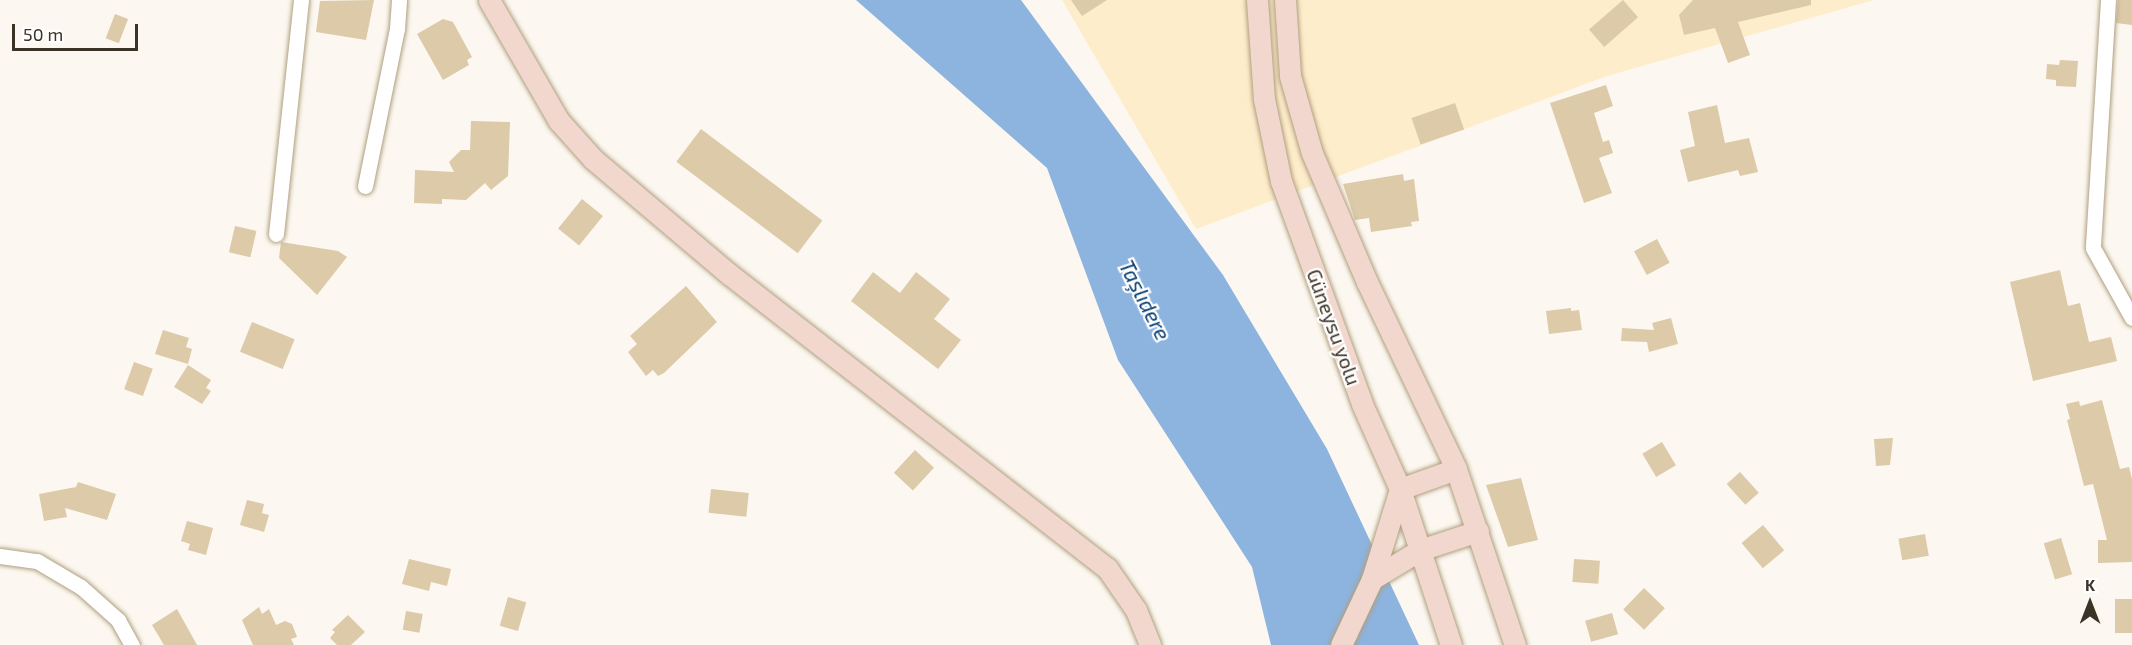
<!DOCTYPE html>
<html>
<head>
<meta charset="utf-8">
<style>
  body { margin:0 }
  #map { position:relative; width:2132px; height:645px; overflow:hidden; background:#fcf8f1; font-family:"Exo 2",sans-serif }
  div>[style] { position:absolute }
  .built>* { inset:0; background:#feedcb }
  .water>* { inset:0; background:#8db3df }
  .building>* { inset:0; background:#dccaa8; transform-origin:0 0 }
  .roads { filter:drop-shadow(0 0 2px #b09f7e) drop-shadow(0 0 2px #b09f7e) }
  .street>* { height:15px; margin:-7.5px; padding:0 7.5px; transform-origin:7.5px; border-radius:7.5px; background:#fff }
  .secondary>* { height:21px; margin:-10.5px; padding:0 10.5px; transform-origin:10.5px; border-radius:10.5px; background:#f2d7ce }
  span { translate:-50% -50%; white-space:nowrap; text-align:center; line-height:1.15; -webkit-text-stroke:4.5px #fff; paint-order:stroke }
  .street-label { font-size:20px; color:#3a3326 }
  .water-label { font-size:21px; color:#043c71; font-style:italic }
  .north { position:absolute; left:2060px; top:573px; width:60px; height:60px; -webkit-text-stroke:4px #fff; paint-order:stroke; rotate:0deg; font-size:16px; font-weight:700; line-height:24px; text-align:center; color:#3a3326 }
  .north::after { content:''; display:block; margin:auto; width:21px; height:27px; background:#3a3326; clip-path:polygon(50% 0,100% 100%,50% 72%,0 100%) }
  .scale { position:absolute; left:12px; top:24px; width:126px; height:27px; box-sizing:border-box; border:3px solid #3a3326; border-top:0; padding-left:8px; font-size:18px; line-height:21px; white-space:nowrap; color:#3a3326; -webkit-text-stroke:4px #fff; paint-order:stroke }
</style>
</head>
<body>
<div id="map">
  <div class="built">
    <i style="clip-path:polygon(1062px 0,1874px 0,1607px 76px,1196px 229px)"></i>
  </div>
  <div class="water">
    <i style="clip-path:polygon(856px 0,1021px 0,1223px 275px,1327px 449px,1419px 645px,1271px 645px,1252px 567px,1118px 360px,1047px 168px)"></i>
  </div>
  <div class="building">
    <i style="clip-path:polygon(374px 0,366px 40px,316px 32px,320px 1px)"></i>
    <i style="clip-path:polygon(1071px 0,1107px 0,1082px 16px)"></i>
    <i style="left:1623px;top:0;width:23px;height:45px;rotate:49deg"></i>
    <i style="clip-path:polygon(1693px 0,1811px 0,1811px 5px,1738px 22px,1750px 55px,1728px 63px,1715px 28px,1684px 35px,1679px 15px)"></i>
    <i style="clip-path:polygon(2118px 0,2132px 0,2132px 25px,2116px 23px)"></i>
    <i style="left:115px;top:14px;width:14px;height:26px;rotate:21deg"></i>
    <i style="clip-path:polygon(443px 19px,453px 22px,472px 57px,467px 60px,469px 65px,443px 80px,417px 34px)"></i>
    <i style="clip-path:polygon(2060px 60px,2078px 61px,2076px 87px,2056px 86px,2056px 80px,2046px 79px,2047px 64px,2059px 65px)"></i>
    <i style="clip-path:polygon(1606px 85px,1613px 106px,1594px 113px,1603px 142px,1609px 140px,1613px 153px,1599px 158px,1612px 193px,1584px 203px,1550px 103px)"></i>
    <i style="left:1455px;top:103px;width:28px;height:46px;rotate:71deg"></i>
    <i style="clip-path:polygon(1717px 105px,1725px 143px,1749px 138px,1758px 172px,1740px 176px,1738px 170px,1688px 182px,1680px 150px,1695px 146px,1688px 112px)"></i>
    <i style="clip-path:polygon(471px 121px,510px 122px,508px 176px,491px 190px,485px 183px,466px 200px,442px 199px,442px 204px,414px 203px,415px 170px,454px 172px,449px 162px,461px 150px,470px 150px)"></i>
    <i style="left:701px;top:129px;width:152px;height:41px;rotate:37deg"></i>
    <i style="clip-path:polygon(1403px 174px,1404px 181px,1414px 179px,1419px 221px,1411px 222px,1412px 226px,1371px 232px,1369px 218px,1355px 220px,1343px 184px)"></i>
    <i style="left:582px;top:199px;width:27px;height:38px;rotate:39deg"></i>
    <i style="left:235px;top:226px;width:22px;height:27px;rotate:13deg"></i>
    <i style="left:1657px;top:239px;width:27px;height:26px;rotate:62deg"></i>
    <i style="clip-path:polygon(281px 242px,338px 251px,347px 257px,317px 295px,279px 258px)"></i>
    <i style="clip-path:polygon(2060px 270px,2068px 306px,2080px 303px,2089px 342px,2111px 337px,2117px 361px,2033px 381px,2010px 282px)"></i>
    <i style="clip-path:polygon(873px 272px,900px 293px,916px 272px,950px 299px,934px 319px,961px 340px,938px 369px,851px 301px)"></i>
    <i style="clip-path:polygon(686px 286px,717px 322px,664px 373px,658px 376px,653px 370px,646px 376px,628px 352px,637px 344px,630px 336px)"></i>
    <i style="clip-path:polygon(1571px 308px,1571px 311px,1579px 310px,1582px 330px,1549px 334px,1546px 311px)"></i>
    <i style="clip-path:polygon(1671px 318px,1678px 344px,1649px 352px,1647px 342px,1621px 341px,1622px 328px,1654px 330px,1652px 323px)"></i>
    <i style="left:252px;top:322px;width:46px;height:32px;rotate:22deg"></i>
    <i style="clip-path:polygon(163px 330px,189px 338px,186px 347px,192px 349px,188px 364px,155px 354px)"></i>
    <i style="left:134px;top:362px;width:20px;height:29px;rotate:20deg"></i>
    <i style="clip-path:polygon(188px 365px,211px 380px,206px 388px,211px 391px,202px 404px,174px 387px)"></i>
    <i style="clip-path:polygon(2102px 400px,2120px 469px,2129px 467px,2132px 479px,2132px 562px,2098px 563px,2098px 540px,2107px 540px,2093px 484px,2084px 486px,2067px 420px,2070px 419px,2066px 404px,2079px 401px,2080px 406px)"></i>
    <i style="clip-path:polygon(1893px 438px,1890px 465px,1876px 466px,1874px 439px)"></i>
    <i style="left:1662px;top:442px;width:27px;height:23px;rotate:59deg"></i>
    <i style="left:915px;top:450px;width:26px;height:31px;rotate:43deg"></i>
    <i style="left:1740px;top:472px;width:28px;height:18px;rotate:48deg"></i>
    <i style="clip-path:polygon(1521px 478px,1538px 540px,1508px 547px,1486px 485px)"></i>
    <i style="clip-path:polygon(78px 482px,116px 494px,107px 520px,65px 508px,67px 517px,44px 521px,39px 494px,76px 487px)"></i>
    <i style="left:711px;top:489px;width:38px;height:24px;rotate:6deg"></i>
    <i style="clip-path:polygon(247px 500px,264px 504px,262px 513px,269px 515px,264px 532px,240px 525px)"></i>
    <i style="clip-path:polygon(187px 521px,213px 528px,206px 555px,188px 550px,190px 544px,181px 541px)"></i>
    <i style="left:1763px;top:525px;width:33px;height:28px;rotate:50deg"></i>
    <i style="left:1925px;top:534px;width:22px;height:27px;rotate:80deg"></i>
    <i style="left:2061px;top:538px;width:38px;height:18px;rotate:73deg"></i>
    <i style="clip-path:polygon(409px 559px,451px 569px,447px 586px,431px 582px,429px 591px,402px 584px)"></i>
    <i style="left:1574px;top:559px;width:26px;height:23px;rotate:4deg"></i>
    <i style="left:1644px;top:588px;width:29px;height:30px;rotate:44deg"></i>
    <i style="left:508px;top:597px;width:19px;height:30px;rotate:16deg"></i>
    <i style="left:2115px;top:599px;width:17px;height:34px"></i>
    <i style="clip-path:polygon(259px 607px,262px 614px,269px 609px,276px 625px,285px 621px,292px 624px,297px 637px,291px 639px,294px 645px,253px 645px,242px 620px)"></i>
    <i style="clip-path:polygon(177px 609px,197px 645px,164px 645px,152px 625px)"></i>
    <i style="left:406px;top:611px;width:17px;height:19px;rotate:10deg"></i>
    <i style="left:1612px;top:613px;width:22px;height:28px;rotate:74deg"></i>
    <i style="clip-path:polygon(348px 615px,365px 632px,351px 645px,337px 645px,330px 638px,335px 632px,332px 630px)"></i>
  </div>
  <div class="roads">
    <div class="street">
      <i style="left:2108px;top:0;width:248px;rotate:93.5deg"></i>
      <i style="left:2093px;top:248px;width:80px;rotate:60.9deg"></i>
      <i style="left:365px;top:186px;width:160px;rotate:-78.5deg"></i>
      <i style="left:397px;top:29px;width:29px;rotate:-86deg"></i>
      <i style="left:276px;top:234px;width:235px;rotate:-83.9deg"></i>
      <i style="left:0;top:556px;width:37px;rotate:8deg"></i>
      <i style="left:37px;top:561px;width:51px;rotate:30.6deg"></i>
      <i style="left:81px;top:587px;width:50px;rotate:41.7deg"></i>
      <i style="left:118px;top:620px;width:29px;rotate:61deg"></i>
    </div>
    <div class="secondary">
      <i style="left:489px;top:0;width:140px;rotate:60deg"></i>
      <i style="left:559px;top:121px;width:51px;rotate:48.2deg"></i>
      <i style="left:593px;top:159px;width:178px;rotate:40.2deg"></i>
      <i style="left:729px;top:274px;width:479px;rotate:37.9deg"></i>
      <i style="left:1107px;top:568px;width:51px;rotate:55.4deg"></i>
      <i style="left:1136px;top:610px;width:38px;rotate:68deg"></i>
      <i style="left:1257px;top:0;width:99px;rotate:86deg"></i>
      <i style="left:1264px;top:99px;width:84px;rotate:78.3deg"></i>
      <i style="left:1281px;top:181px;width:237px;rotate:70deg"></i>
      <i style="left:1362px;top:404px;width:93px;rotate:65.9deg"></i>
      <i style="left:1400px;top:489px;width:164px;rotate:71.9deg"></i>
      <i style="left:1285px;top:0;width:76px;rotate:86.2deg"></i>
      <i style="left:1290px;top:76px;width:80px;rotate:74.1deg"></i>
      <i style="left:1312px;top:153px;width:140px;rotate:66.9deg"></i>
      <i style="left:1367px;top:282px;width:207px;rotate:64.5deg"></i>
      <i style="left:1456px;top:469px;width:186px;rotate:71.5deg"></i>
      <i style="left:1372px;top:579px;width:56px;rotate:-31.1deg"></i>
      <i style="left:1420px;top:550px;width:61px;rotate:-18.1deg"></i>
      <i style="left:1341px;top:645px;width:73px;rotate:-64.8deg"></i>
      <i style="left:1372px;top:579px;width:94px;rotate:-72.7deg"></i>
      <i style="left:1400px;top:489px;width:59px;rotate:-19.7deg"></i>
    </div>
  </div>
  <div class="street-label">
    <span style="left:1334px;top:327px;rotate:70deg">Güneysu yolu</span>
  </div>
  <div class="water-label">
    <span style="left:1145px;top:300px;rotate:63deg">Taşlıdere</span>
  </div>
  <div class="north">K</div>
  <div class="scale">50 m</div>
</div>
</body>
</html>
